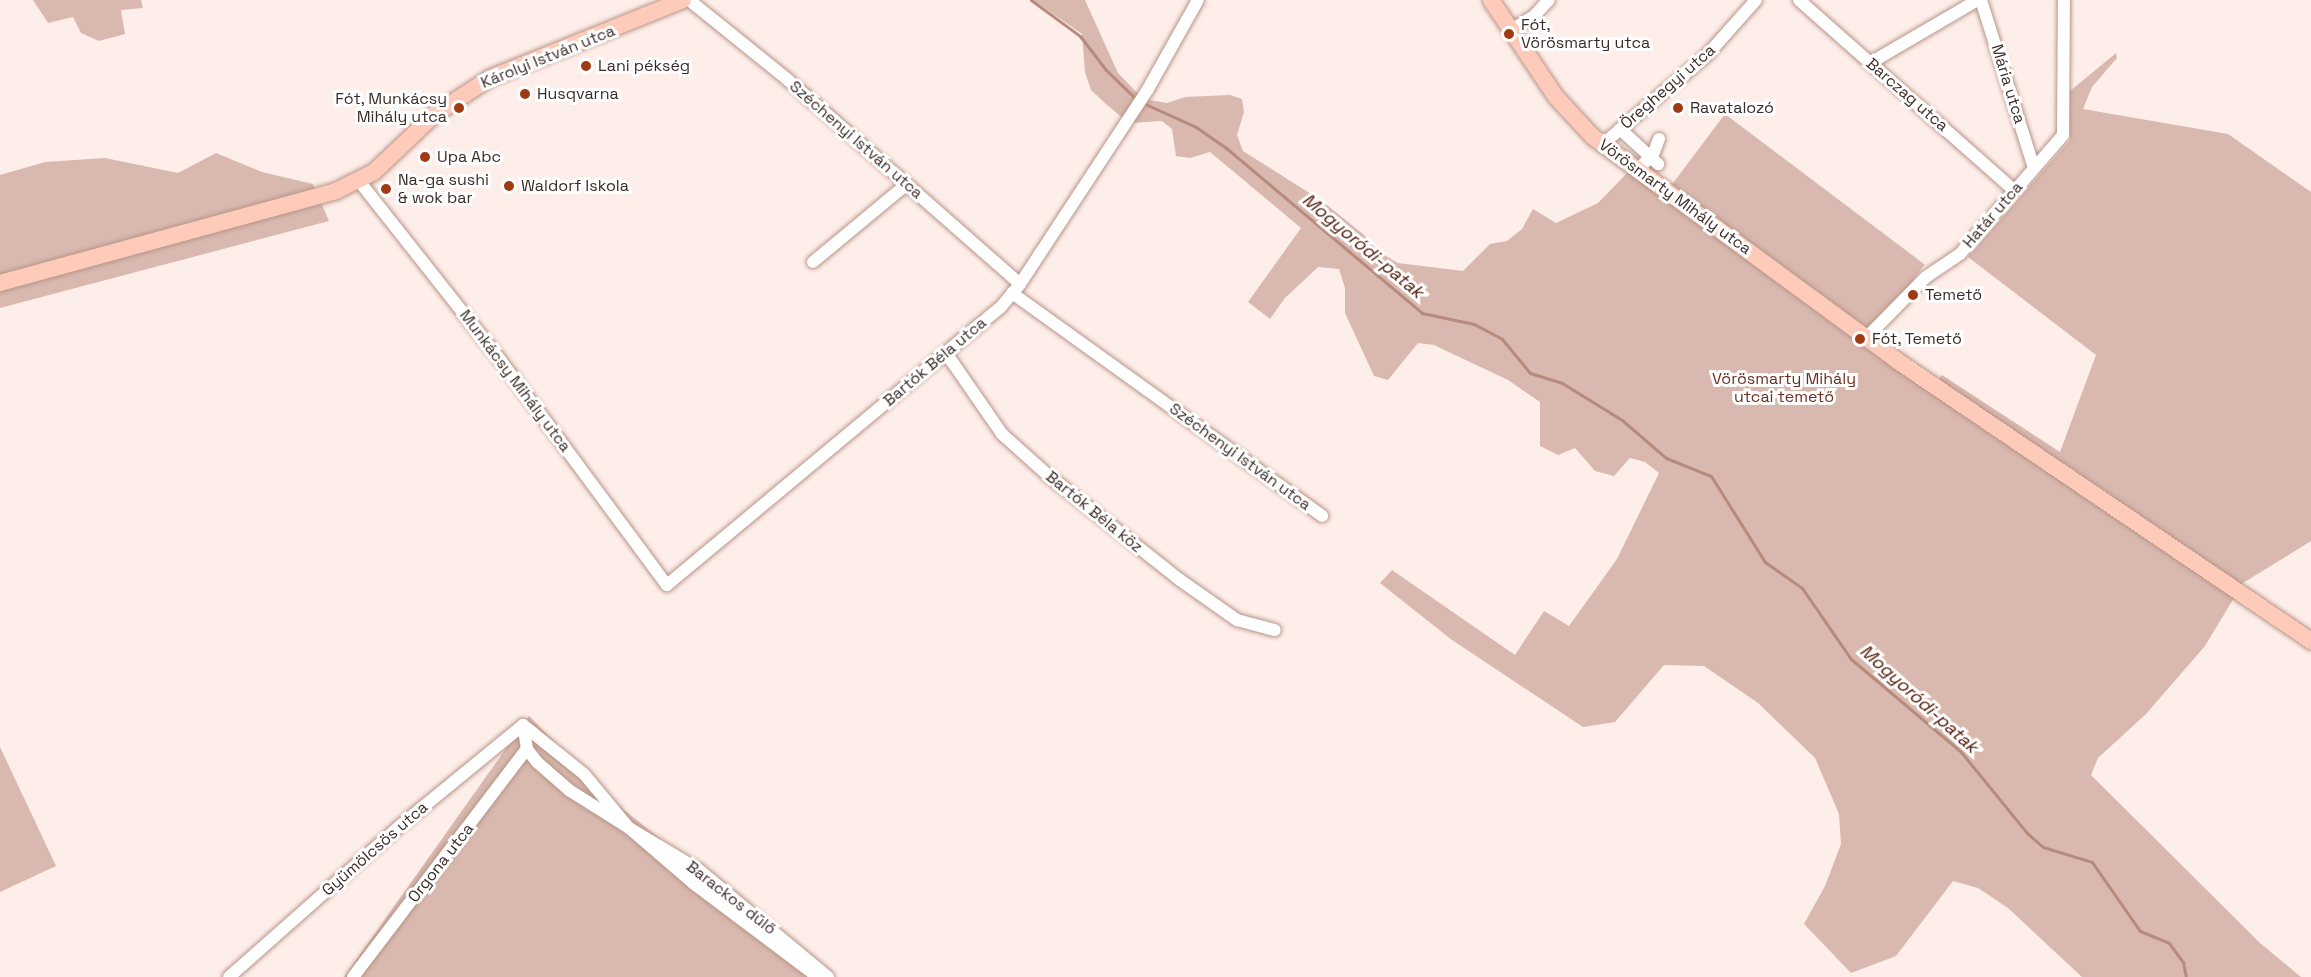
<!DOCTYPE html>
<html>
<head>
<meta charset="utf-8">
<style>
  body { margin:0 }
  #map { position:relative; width:2311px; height:977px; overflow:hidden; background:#feeee9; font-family:"Space Grotesk",sans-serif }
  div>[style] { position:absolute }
  .green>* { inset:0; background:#d9b9af; transform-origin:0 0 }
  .stream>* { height:3px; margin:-1.5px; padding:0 1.5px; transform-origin:1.5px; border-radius:1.5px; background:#b68a7c }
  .roads { filter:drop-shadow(0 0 2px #b79488) drop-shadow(0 0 2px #b79488) }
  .minor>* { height:12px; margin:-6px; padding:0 6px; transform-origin:6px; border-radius:6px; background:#fff }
  .major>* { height:16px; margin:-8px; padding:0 8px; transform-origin:8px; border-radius:8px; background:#fecbba }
  .dots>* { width:16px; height:16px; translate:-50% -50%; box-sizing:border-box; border:3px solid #fff; border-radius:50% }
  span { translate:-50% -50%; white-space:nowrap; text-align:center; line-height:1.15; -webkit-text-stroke:6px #fff; paint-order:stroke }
  .poi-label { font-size:16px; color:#3a2c28 }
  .left { translate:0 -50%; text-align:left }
  .right { translate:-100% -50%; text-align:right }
  .street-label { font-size:16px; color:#3a2c28 }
  .park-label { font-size:16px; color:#6a301d }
  .water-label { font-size:18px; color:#4f1704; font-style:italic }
</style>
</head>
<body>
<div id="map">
  <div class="green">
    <i style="clip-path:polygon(33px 0,141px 0,143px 8px,121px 10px,125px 34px,99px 41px,81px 33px,73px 17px,48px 23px)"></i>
    <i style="clip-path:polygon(1033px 0,1085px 0,1118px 73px,1143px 99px,1167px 103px,1185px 97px,1230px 95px,1242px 99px,1244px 112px,1237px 135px,1243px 151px,1322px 201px,1363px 234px,1379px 252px,1398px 263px,1463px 271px,1490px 244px,1507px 241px,1522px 229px,1533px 209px,1556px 223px,1598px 203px,1628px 172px,1930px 390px,1942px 375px,2060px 452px,2096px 355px,1968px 257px,2070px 140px,2070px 91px,2116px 53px,2117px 58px,2092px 87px,2083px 109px,2228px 134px,2311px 192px,2311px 541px,2243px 583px,2205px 646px,2146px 714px,2098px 758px,2091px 775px,2260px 943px,2301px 977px,2082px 977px,2008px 908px,1978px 888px,1953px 881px,1896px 956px,1851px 973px,1804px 924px,1825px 886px,1841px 844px,1839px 814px,1815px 758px,1758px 703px,1704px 666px,1664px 665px,1615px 722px,1583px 727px,1452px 640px,1380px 583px,1392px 570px,1515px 655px,1544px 611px,1569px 626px,1617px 559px,1659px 473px,1645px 462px,1630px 458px,1614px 476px,1595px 471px,1575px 448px,1558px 455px,1540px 446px,1540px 402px,1508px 380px,1434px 345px,1418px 343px,1388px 380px,1374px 376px,1345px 313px,1345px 288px,1339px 269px,1318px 267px,1285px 298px,1270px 319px,1248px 302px,1301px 228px,1210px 152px,1190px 158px,1176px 156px,1172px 129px,1162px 121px,1129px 123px,1107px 105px,1091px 90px,1085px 72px,1082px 34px)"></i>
    <i style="left:1725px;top:114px;width:250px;height:91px;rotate:37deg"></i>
    <i style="clip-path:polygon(216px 153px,262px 172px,313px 184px,329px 221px,0 308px,0 175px,45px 162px,105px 158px,178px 173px)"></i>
    <i style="clip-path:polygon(529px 716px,614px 802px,833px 977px,344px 977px)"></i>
    <i style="clip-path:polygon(0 747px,56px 866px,0 892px)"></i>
  </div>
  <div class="stream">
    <i style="left:1031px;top:0;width:61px;rotate:36.3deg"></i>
    <i style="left:1080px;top:36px;width:43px;rotate:52.6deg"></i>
    <i style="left:1106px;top:70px;width:43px;rotate:44.1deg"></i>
    <i style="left:1143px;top:103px;width:58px;rotate:24.4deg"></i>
    <i style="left:1196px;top:127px;width:35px;rotate:35deg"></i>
    <i style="left:1225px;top:147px;width:258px;rotate:40.1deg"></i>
    <i style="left:1422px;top:313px;width:53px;rotate:11.9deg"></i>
    <i style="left:1474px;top:324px;width:32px;rotate:28deg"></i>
    <i style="left:1502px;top:339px;width:44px;rotate:50.5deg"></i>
    <i style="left:1530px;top:373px;width:34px;rotate:17deg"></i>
    <i style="left:1562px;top:383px;width:70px;rotate:31.7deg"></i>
    <i style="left:1622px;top:420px;width:58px;rotate:40.8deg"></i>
    <i style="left:1666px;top:458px;width:48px;rotate:21.8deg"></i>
    <i style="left:1711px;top:476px;width:102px;rotate:57.9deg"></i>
    <i style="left:1765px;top:562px;width:45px;rotate:35.1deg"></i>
    <i style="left:1802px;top:588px;width:86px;rotate:55.4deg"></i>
    <i style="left:1851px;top:659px;width:144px;rotate:40.2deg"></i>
    <i style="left:1961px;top:752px;width:104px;rotate:50.8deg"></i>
    <i style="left:2027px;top:833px;width:21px;rotate:41deg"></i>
    <i style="left:2043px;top:847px;width:51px;rotate:17deg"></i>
    <i style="left:2092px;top:862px;width:84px;rotate:55.2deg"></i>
    <i style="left:2140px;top:931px;width:31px;rotate:22deg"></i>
    <i style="left:2169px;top:943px;width:24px;rotate:54deg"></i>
    <i style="left:2183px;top:962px;width:15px;rotate:79deg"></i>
  </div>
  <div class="roads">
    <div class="minor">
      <i style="left:689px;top:0;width:127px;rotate:38.9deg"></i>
      <i style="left:788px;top:80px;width:309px;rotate:41.3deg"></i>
      <i style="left:1799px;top:0;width:287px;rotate:41.5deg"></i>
      <i style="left:1981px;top:0;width:176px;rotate:72.5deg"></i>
      <i style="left:1511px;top:30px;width:26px;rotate:-31deg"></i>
      <i style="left:1533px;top:17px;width:23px;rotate:-47deg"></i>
      <i style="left:1870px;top:63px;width:125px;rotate:-30.3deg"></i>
      <i style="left:1620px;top:129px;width:52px;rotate:42.6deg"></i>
      <i style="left:1603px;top:144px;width:138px;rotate:-40.6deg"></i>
      <i style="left:1708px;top:54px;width:72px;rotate:-48.4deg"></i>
      <i style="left:1638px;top:170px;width:24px;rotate:-48deg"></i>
      <i style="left:1654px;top:152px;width:14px;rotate:-69deg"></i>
      <i style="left:359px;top:181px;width:229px;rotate:51.7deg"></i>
      <i style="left:501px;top:361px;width:279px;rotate:53.5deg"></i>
      <i style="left:667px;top:585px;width:433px;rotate:-39.8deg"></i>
      <i style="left:1000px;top:308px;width:31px;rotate:-50deg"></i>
      <i style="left:1020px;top:284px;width:233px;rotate:-56.7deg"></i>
      <i style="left:1148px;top:89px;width:102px;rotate:-60.7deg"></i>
      <i style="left:813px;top:262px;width:122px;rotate:-39.7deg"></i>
      <i style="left:1012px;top:293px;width:382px;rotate:35.7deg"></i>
      <i style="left:1865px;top:339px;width:87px;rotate:-45.5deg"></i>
      <i style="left:1926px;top:277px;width:41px;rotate:-34.1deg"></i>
      <i style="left:1960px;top:254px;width:157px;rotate:-49.1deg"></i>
      <i style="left:2063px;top:135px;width:135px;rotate:-89.6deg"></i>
      <i style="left:946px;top:353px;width:98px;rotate:55.3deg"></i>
      <i style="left:1002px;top:434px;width:64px;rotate:41.9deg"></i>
      <i style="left:1050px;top:477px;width:166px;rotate:38.4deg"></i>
      <i style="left:1180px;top:580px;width:70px;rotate:35.1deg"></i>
      <i style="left:1237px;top:620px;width:39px;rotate:15deg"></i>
      <i style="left:523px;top:725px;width:78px;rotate:38.8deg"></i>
      <i style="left:584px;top:774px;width:70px;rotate:50.2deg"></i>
      <i style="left:629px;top:828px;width:71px;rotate:-147.7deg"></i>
      <i style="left:569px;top:790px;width:43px;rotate:-138.8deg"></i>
      <i style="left:537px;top:762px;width:16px;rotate:-128deg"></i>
      <i style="left:527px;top:749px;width:24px;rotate:-99deg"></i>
      <i style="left:229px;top:977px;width:230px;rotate:-41.5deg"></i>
      <i style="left:401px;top:825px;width:158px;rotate:-39.3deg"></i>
      <i style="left:353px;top:977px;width:287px;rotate:-52.7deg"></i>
      <i style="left:818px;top:977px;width:156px;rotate:-143.1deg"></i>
      <i style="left:693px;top:883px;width:84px;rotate:-139.3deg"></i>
      <i style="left:629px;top:828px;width:82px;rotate:31deg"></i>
      <i style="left:699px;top:870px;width:168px;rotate:39.7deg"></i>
    </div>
    <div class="major">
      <i style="left:1491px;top:0;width:117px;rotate:56.2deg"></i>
      <i style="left:1556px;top:97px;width:54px;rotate:47.2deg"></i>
      <i style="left:1593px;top:137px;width:380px;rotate:36.3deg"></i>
      <i style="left:1899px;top:362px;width:498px;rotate:34.1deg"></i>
      <i style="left:0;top:283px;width:348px;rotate:-15.3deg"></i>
      <i style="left:336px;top:191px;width:42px;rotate:-26.6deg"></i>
      <i style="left:374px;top:172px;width:84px;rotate:-43.6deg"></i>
      <i style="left:435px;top:114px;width:66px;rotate:-33.2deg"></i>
      <i style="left:490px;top:78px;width:208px;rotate:-22deg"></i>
    </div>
  </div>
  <div class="dots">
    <i style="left:1509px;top:34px;background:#a03a13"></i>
    <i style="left:586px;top:66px;background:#a03a13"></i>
    <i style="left:525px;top:94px;background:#a03a13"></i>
    <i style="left:459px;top:108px;background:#a03a13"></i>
    <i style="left:1678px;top:108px;background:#a03a13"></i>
    <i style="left:425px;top:157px;background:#a03a13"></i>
    <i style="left:509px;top:186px;background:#a03a13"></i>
    <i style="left:386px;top:189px;background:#a03a13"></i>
    <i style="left:1913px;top:295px;background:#a03a13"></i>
    <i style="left:1860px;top:339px;background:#a03a13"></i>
  </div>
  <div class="poi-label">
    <span class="left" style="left:1521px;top:34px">Fót,<br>Vörösmarty utca</span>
    <span class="left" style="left:598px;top:66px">Lani pékség</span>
    <span class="left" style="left:537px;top:94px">Husqvarna</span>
    <span class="right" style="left:447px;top:108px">Fót, Munkácsy<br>Mihály utca</span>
    <span class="left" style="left:1690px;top:108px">Ravatalozó</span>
    <span class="left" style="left:437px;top:157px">Upa Abc</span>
    <span class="left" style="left:398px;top:189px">Na-ga sushi<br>&amp; wok bar</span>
    <span class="left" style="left:521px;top:186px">Waldorf Iskola</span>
    <span class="left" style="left:1925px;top:295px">Temető</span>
    <span class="left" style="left:1872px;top:339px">Fót, Temető</span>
  </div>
  <div class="street-label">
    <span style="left:548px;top:57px;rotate:-22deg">Károlyi István utca</span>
    <span style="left:2008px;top:84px;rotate:73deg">Mária utca</span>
    <span style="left:1668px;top:87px;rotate:-41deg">Öreghegyi utca</span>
    <span style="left:1907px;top:95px;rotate:41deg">Barczag utca</span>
    <span style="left:856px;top:140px;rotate:41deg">Széchenyi István utca</span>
    <span style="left:1675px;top:197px;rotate:36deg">Vörösmarty Mihály utca</span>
    <span style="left:1993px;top:215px;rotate:-49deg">Határ utca</span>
    <span style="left:935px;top:362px;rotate:-40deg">Bartók Béla utca</span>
    <span style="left:515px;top:381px;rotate:53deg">Munkácsy Mihály utca</span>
    <span style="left:1240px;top:457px;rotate:36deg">Széchenyi István utca</span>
    <span style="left:1094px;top:512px;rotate:39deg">Bartók Béla köz</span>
    <span style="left:375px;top:849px;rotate:-41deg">Gyümölcsös utca</span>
    <span style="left:441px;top:863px;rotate:-52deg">Orgona utca</span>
    <span style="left:731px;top:898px;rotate:38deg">Barackos dűlő</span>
  </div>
  <div class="park-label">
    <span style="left:1784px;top:388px">Vörösmarty Mihály<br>utcai temető</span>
  </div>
  <div class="water-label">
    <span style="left:1363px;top:246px;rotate:40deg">Mogyoródi-patak</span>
    <span style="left:1919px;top:699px;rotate:42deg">Mogyoródi-patak</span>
  </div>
</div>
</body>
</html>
